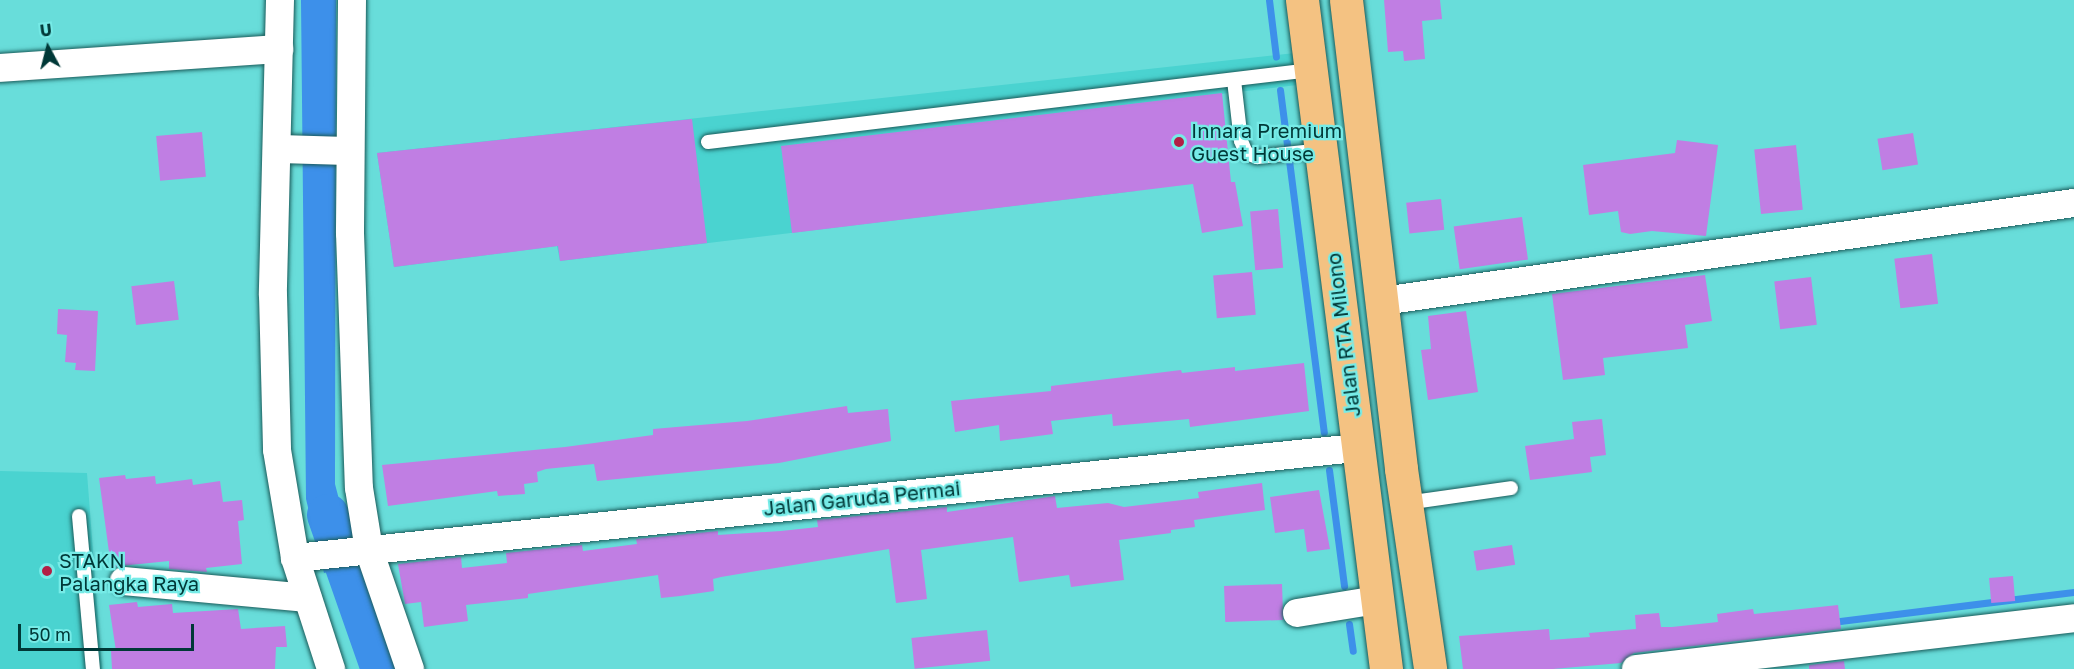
<!DOCTYPE html>
<html>
<head>
<meta charset="utf-8">
<style>
  body { margin:0 }
  #map { position:relative; width:2074px; height:669px; overflow:hidden; background:#68ddda; font-family:"Golos Text",sans-serif }
  div>[style] { position:absolute }
  .built>* { inset:0; background:#4ad3d0 }
  .water>* { inset:0; background:#3d90ea }
  .stream>* { height:7px; margin:-3.5px; padding:0 3.5px; transform-origin:3.5px; border-radius:3.5px; background:#3d90ea }
  .river>* { height:42px; margin:-21px; padding:0 21px; transform-origin:21px; border-radius:21px; background:#3d90ea }
  .building>* { inset:0; background:#c07ee3; transform-origin:0 0 }
  .roads { filter:drop-shadow(0 0 2px #1a5b5a) drop-shadow(0 0 2px #1a5b5a) }
  .lane>* { height:14px; margin:-7px; padding:0 7px; transform-origin:7px; border-radius:7px; background:#fff }
  .street>* { height:28px; margin:-14px; padding:0 14px; transform-origin:14px; border-radius:14px; background:#fff }
  .highway>* { height:33px; margin:-16.5px; padding:0 16.5px; transform-origin:16.5px; border-radius:16.5px; background:#f4c282 }
  .dots>* { width:16px; height:16px; translate:-50% -50%; box-sizing:border-box; border:3px solid #76ebe7; border-radius:50% }
  span { translate:-50% -50%; white-space:nowrap; text-align:center; line-height:1.15; -webkit-text-stroke:4.5px #76ebe7; paint-order:stroke }
  .poi-label { font-size:20px; color:#003837 }
  .left { translate:0 -50%; text-align:left }
  .street-label { font-size:20px; color:#003837 }
  .north { position:absolute; left:18px; top:18px; width:60px; height:60px; -webkit-text-stroke:4px #76ebe7; paint-order:stroke; rotate:353deg; font-size:16px; font-weight:700; line-height:24px; text-align:center; color:#003837 }
  .north::after { content:''; display:block; margin:auto; width:21px; height:27px; background:#003837; clip-path:polygon(50% 0,100% 100%,50% 72%,0 100%) }
  .scale { position:absolute; left:18px; top:624px; width:176px; height:27px; box-sizing:border-box; border:3px solid #003837; border-top:0; padding-left:8px; font-size:18px; line-height:21px; white-space:nowrap; color:#003837; -webkit-text-stroke:4px #76ebe7; paint-order:stroke }
</style>
</head>
<body>
<div id="map">
  <div class="built">
    <i style="clip-path:polygon(1295px 53px,1297px 85px,1126px 105px,1136px 191px,560px 261px,557px 246px,394px 267px,377px 153px)"></i>
    <i style="clip-path:polygon(0 471px,87px 473px,102px 669px,0 669px)"></i>
  </div>
  <div class="water">
    <i style="clip-path:polygon(301px 0,336px 0,335px 484px,356px 565px,324px 573px,306px 499px)"></i>
  </div>
  <div class="stream">
    <i style="left:1269px;top:0;width:57px;rotate:83deg"></i>
    <i style="left:1280px;top:90px;width:345px;rotate:82.7deg"></i>
    <i style="left:1329px;top:470px;width:117px;rotate:82.6deg"></i>
    <i style="left:1832px;top:622px;width:244px;rotate:-7.1deg"></i>
    <i style="left:1349px;top:624px;width:27px;rotate:82deg"></i>
  </div>
  <div class="river">
    <i style="left:328px;top:515px;width:163px;rotate:70.7deg"></i>
  </div>
  <div class="building">
    <i style="clip-path:polygon(1384px 0,1440px 0,1442px 19px,1422px 21px,1425px 59px,1404px 61px,1403px 51px,1388px 52px)"></i>
    <i style="clip-path:polygon(1222px 93px,1231px 182px,1235px 182px,1243px 226px,1202px 233px,1193px 184px,792px 233px,781px 146px)"></i>
    <i style="clip-path:polygon(692px 119px,707px 243px,560px 261px,558px 246px,394px 267px,377px 153px)"></i>
    <i style="left:202px;top:132px;width:45px;height:46px;rotate:85deg"></i>
    <i style="left:1913px;top:133px;width:32px;height:36px;rotate:81deg"></i>
    <i style="clip-path:polygon(1677px 140px,1718px 145px,1706px 236px,1652px 231px,1630px 234px,1621px 232px,1618px 211px,1589px 215px,1583px 165px,1675px 153px)"></i>
    <i style="left:1796px;top:145px;width:65px;height:42px;rotate:84deg"></i>
    <i style="left:1441px;top:199px;width:31px;height:35px;rotate:84deg"></i>
    <i style="left:1278px;top:209px;width:59px;height:28px;rotate:85deg"></i>
    <i style="left:1522px;top:217px;width:43px;height:69px;rotate:82deg"></i>
    <i style="left:1932px;top:254px;width:50px;height:38px;rotate:83deg"></i>
    <i style="left:1252px;top:272px;width:43px;height:39px;rotate:85deg"></i>
    <i style="clip-path:polygon(1705px 275px,1712px 321px,1685px 325px,1688px 348px,1603px 358px,1605px 375px,1563px 380px,1552px 294px)"></i>
    <i style="left:1811px;top:277px;width:48px;height:37px;rotate:83deg"></i>
    <i style="left:174px;top:281px;width:39px;height:43px;rotate:83deg"></i>
    <i style="clip-path:polygon(58px 309px,98px 311px,95px 371px,75px 370px,76px 363px,65px 362px,67px 335px,57px 334px)"></i>
    <i style="clip-path:polygon(1466px 311px,1478px 392px,1428px 400px,1421px 350px,1431px 349px,1428px 316px)"></i>
    <i style="clip-path:polygon(1304px 363px,1309px 411px,1190px 427px,1189px 419px,1113px 426px,1112px 414px,1051px 421px,1053px 434px,1000px 441px,999px 425px,955px 432px,951px 401px,1051px 391px,1051px 386px,1181px 370px,1182px 373px,1235px 367px,1235px 371px)"></i>
    <i style="clip-path:polygon(847px 406px,848px 413px,888px 409px,891px 441px,779px 463px,597px 481px,594px 464px,546px 469px,537px 472px,538px 482px,524px 484px,525px 494px,498px 496px,497px 491px,388px 506px,382px 465px,565px 447px,653px 435px,653px 429px,747px 421px)"></i>
    <i style="clip-path:polygon(1602px 419px,1606px 455px,1590px 457px,1592px 472px,1530px 480px,1525px 446px,1574px 439px,1572px 422px)"></i>
    <i style="clip-path:polygon(125px 475px,126px 479px,155px 476px,156px 484px,192px 479px,193px 485px,220px 481px,223px 502px,242px 500px,244px 520px,238px 521px,242px 564px,206px 568px,207px 572px,169px 569px,169px 561px,111px 567px,99px 478px)"></i>
    <i style="clip-path:polygon(1262px 483px,1265px 510px,1194px 520px,1195px 527px,1171px 530px,1171px 533px,1119px 540px,1124px 580px,1071px 587px,1069px 575px,1019px 582px,1013px 537px,921px 550px,927px 599px,896px 603px,889px 549px,721px 577px,713px 579px,714px 591px,680px 596px,661px 598px,658px 575px,528px 594px,528px 598px,466px 605px,468px 621px,424px 627px,421px 602px,405px 604px,398px 564px,461px 557px,462px 568px,507px 563px,506px 553px,582px 545px,583px 551px,637px 544px,636px 539px,718px 531px,718px 535px,781px 531px,818px 527px,817px 520px,947px 507px,947px 512px,1055px 496px,1057px 508px,1108px 503px,1124px 507px,1199px 498px,1198px 492px)"></i>
    <i style="clip-path:polygon(1319px 490px,1330px 549px,1307px 552px,1304px 529px,1275px 533px,1270px 497px)"></i>
    <i style="left:1512px;top:545px;width:20px;height:39px;rotate:81deg"></i>
    <i style="left:2013px;top:576px;width:25px;height:24px;rotate:85deg"></i>
    <i style="left:1282px;top:584px;width:36px;height:58px;rotate:88deg"></i>
    <i style="clip-path:polygon(137px 602px,138px 607px,172px 604px,173px 613px,238px 609px,241px 629px,285px 626px,287px 647px,276px 647px,275px 669px,112px 669px,111px 651px,116px 651px,109px 605px)"></i>
    <i style="clip-path:polygon(1838px 605px,1841px 629px,1634px 653px,1621px 663px,1553px 669px,1463px 669px,1459px 636px,1549px 629px,1550px 640px,1590px 637px,1589px 633px,1636px 629px,1635px 615px,1659px 613px,1661px 627px,1672px 627px,1718px 622px,1717px 614px,1753px 609px,1754px 614px)"></i>
    <i style="left:987px;top:630px;width:31px;height:76px;rotate:84deg"></i>
    <i style="clip-path:polygon(1844px 661px,1845px 669px,1809px 669px,1809px 665px)"></i>
  </div>
  <div class="roads">
    <div class="lane">
      <i style="left:1234px;top:80px;width:61px;rotate:83.5deg"></i>
      <i style="left:1241px;top:141px;width:13px;rotate:67deg"></i>
      <i style="left:1246px;top:153px;width:12px;rotate:20deg"></i>
      <i style="left:1257px;top:157px;width:64px;rotate:-6.2deg"></i>
      <i style="left:708px;top:142px;width:607px;rotate:-6.81deg"></i>
      <i style="left:1406px;top:503px;width:106px;rotate:-8.1deg"></i>
      <i style="left:79px;top:516px;width:154px;rotate:84.8deg"></i>
    </div>
    <div class="street">
      <i style="left:280px;top:0;width:295px;rotate:91.4deg"></i>
      <i style="left:273px;top:295px;width:155px;rotate:88.5deg"></i>
      <i style="left:277px;top:450px;width:109px;rotate:80.5deg"></i>
      <i style="left:295px;top:558px;width:117px;rotate:72deg"></i>
      <i style="left:352px;top:0;width:233px;rotate:90.5deg"></i>
      <i style="left:350px;top:233px;width:255px;rotate:88deg"></i>
      <i style="left:359px;top:488px;width:63px;rotate:80.8deg"></i>
      <i style="left:369px;top:550px;width:126px;rotate:71deg"></i>
      <i style="left:0;top:68px;width:280px;rotate:-3.9deg"></i>
      <i style="left:277px;top:149px;width:73px;rotate:1.6deg"></i>
      <i style="left:1382px;top:301px;width:699px;rotate:-8.06deg"></i>
      <i style="left:295px;top:558px;width:1067px;rotate:-5.92deg"></i>
      <i style="left:124px;top:581px;width:184px;rotate:5.3deg"></i>
      <i style="left:1297px;top:613px;width:81px;rotate:-9.2deg"></i>
      <i style="left:1636px;top:669px;width:441px;rotate:-6.6deg"></i>
    </div>
    <div class="highway">
      <i style="left:1302px;top:0;width:674px;rotate:82.84deg"></i>
      <i style="left:1346px;top:0;width:472px;rotate:83.3deg"></i>
      <i style="left:1401px;top:469px;width:202px;rotate:81.7deg"></i>
    </div>
  </div>
  <div class="dots">
    <i style="left:1179px;top:142px;background:#b21f45"></i>
    <i style="left:47px;top:571px;background:#b21f45"></i>
  </div>
  <div class="poi-label">
    <span class="left" style="left:1191px;top:142px">Innara Premium<br>Guest House</span>
    <span class="left" style="left:59px;top:572px">STAKN<br>Palangka Raya</span>
  </div>
  <div class="street-label">
    <span style="left:1343px;top:335px;rotate:-97deg">Jalan RTA Milono</span>
    <span style="left:862px;top:498px;rotate:-6deg">Jalan Garuda Permai</span>
  </div>
  <div class="north">U</div>
  <div class="scale">50 m</div>
</div>
</body>
</html>
